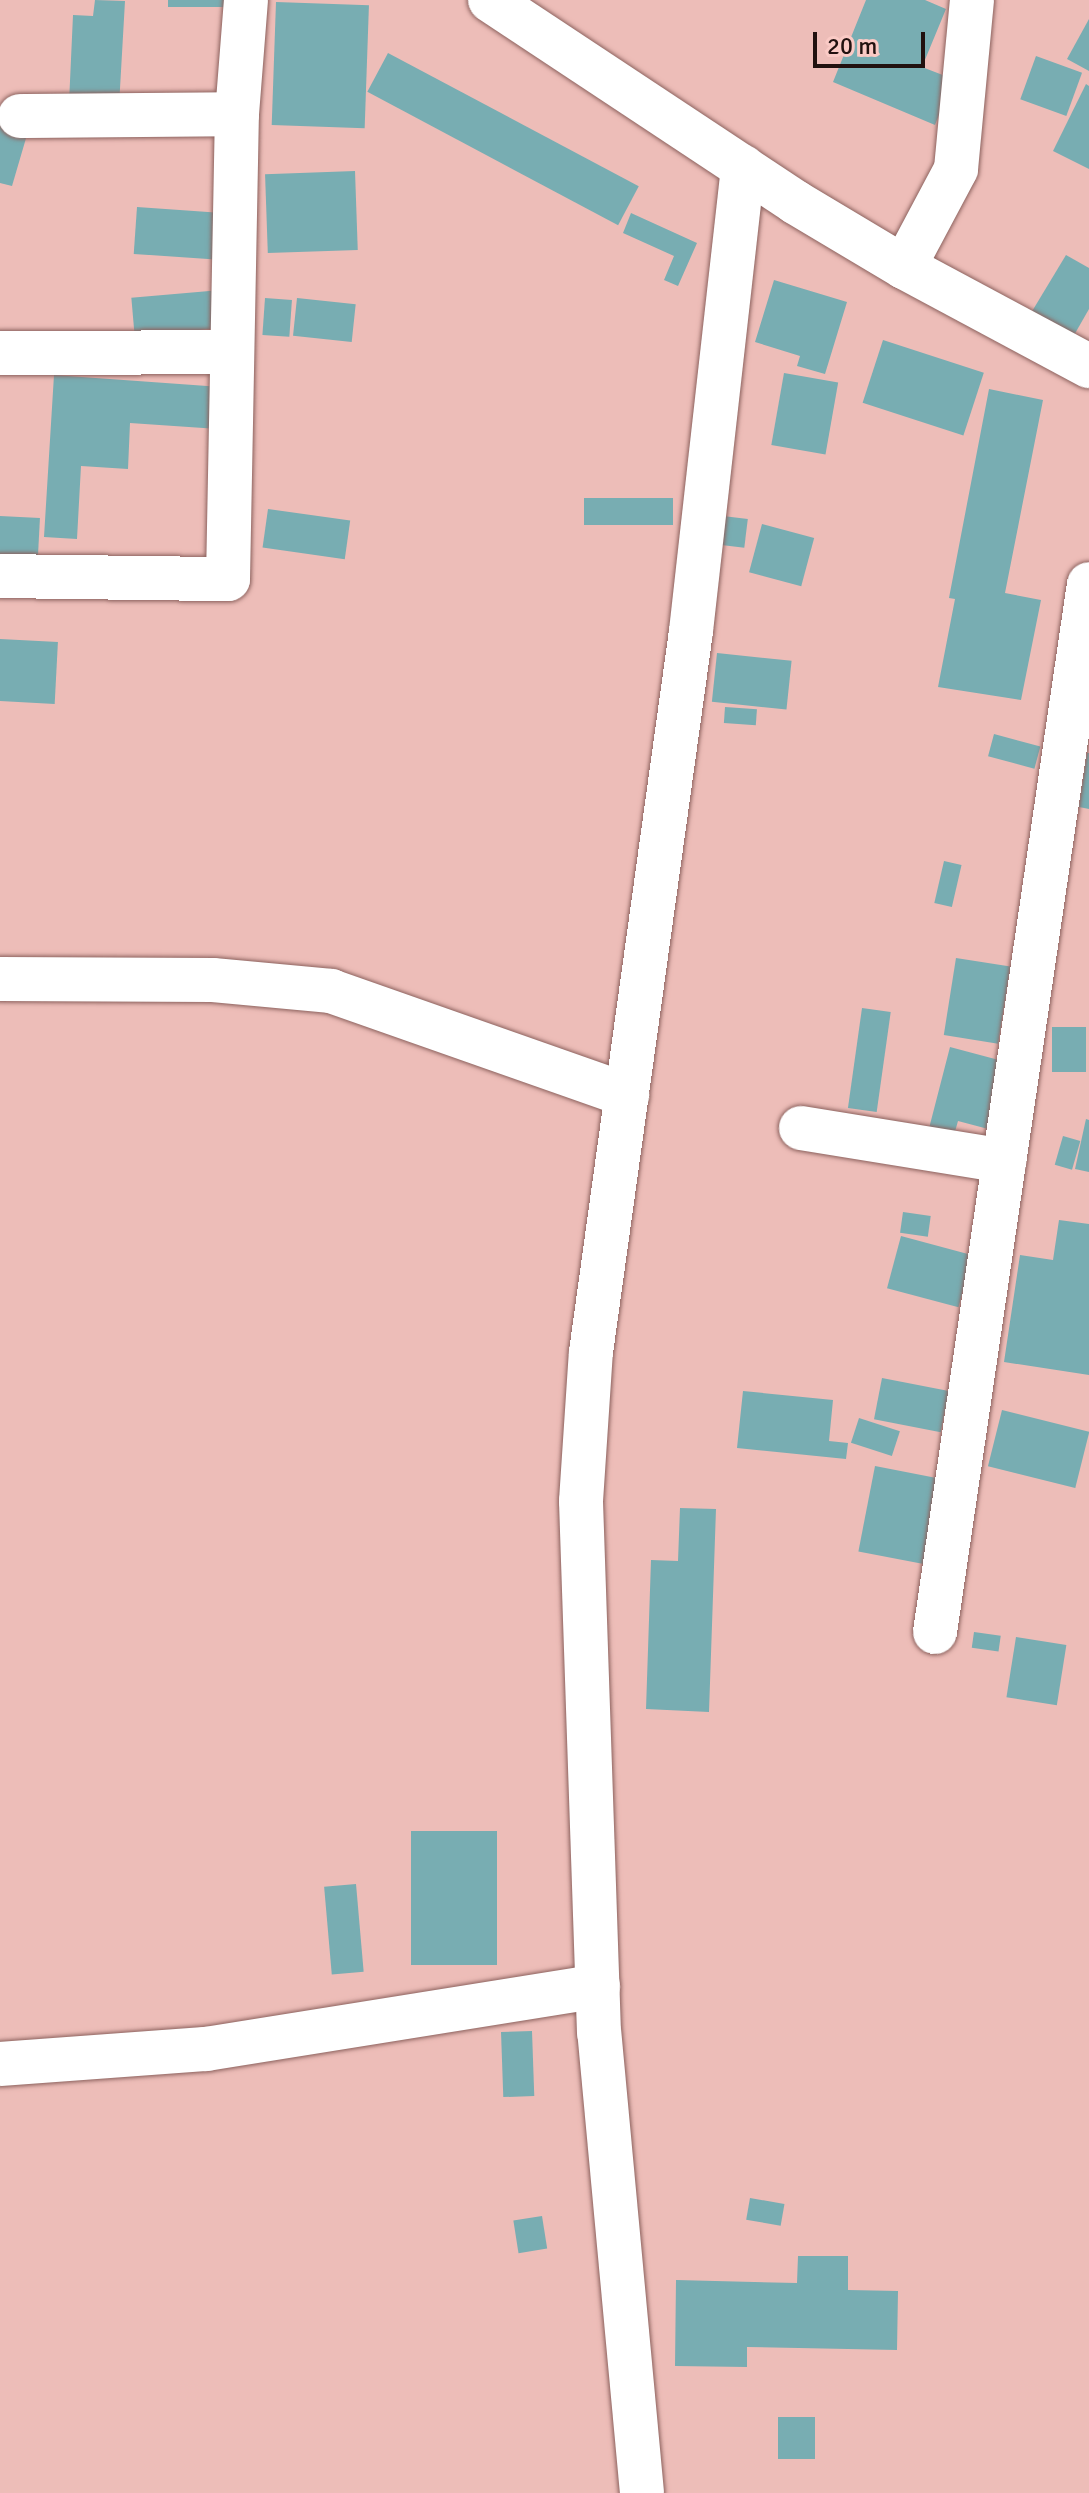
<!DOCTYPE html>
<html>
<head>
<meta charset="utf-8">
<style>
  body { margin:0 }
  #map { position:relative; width:1089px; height:2493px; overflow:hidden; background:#edbdb8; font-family:Signika,sans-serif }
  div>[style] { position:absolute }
  .building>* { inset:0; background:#78adb2; transform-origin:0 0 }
  .roads { filter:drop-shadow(0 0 2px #8c625e) drop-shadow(0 0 2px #8c625e) }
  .minor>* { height:44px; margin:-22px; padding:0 22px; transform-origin:22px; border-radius:22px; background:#fff }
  span { translate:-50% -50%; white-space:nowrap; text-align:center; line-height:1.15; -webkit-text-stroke:7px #facac5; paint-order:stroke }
  .scale { position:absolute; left:813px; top:32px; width:112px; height:36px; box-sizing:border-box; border:4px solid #21110f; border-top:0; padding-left:10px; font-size:24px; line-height:28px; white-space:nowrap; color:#21110f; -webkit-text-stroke:6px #facac5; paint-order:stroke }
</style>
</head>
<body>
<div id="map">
  <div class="building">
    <i style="clip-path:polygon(95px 0,125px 1px,119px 106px,69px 103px,73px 15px,93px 16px)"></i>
    <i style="left:168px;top:0;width:64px;height:7px"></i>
    <i style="clip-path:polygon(866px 0,925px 0,946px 9px,922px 67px,953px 79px,935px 125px,833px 82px)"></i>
    <i style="left:276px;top:2px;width:93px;height:123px;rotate:2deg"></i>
    <i style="clip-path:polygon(1089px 19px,1089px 71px,1067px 59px)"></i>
    <i style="left:388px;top:53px;width:284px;height:44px;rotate:28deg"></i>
    <i style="left:1036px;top:56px;width:49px;height:46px;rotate:20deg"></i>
    <i style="clip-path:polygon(1086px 84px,1089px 86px,1089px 169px,1053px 151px)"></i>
    <i style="clip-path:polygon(0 120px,29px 128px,12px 186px,0 183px)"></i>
    <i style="left:355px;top:171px;width:79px;height:90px;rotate:88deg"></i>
    <i style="left:137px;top:207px;width:89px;height:47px;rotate:4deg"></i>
    <i style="clip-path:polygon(631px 213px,697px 243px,678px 286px,664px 280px,674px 256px,623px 233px)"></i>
    <i style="clip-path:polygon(1066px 255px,1089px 268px,1089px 309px,1073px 337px,1031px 313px)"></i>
    <i style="clip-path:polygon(774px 280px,847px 302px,825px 374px,797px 366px,800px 356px,755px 342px)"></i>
    <i style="left:221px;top:290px;width:38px;height:90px;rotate:85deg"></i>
    <i style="left:265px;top:298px;width:27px;height:37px;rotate:4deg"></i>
    <i style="left:297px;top:298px;width:59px;height:38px;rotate:6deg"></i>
    <i style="left:883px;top:340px;width:106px;height:66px;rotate:18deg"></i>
    <i style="left:784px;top:373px;width:55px;height:73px;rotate:10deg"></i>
    <i style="clip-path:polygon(54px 375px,221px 387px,218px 429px,130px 423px,128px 469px,81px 466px,77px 539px,44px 537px)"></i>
    <i style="clip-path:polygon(989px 389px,1043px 400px,1005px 593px,1041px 600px,1021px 700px,938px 687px,955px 599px,949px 598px)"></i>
    <i style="left:673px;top:498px;width:27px;height:89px;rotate:90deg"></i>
    <i style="left:268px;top:509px;width:83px;height:39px;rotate:8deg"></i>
    <i style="left:0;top:516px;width:40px;height:45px;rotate:3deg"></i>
    <i style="left:723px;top:516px;width:25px;height:29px;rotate:7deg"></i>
    <i style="left:762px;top:524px;width:54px;height:50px;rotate:15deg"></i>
    <i style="left:0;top:639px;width:58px;height:62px;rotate:3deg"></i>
    <i style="left:717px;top:653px;width:75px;height:49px;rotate:6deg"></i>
    <i style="left:725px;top:707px;width:32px;height:16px;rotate:4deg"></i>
    <i style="left:994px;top:734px;width:48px;height:23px;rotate:15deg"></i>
    <i style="clip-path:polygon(1087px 753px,1089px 753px,1089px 809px,1079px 807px)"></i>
    <i style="left:944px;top:861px;width:18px;height:43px;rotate:13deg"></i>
    <i style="left:956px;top:958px;width:55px;height:78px;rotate:9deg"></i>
    <i style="left:862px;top:1008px;width:29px;height:101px;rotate:8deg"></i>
    <i style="left:1052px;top:1027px;width:34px;height:45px"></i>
    <i style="clip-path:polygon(950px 1047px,1010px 1063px,992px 1130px,958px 1121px,951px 1146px,926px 1140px)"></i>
    <i style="clip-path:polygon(1086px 1119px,1089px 1120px,1089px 1172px,1075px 1169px)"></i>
    <i style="left:1063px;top:1136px;width:18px;height:30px;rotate:16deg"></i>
    <i style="left:903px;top:1212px;width:28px;height:21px;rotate:8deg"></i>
    <i style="clip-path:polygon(1059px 1220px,1089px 1224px,1089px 1375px,1004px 1362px,1020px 1255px,1053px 1260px)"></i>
    <i style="left:901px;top:1236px;width:74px;height:54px;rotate:15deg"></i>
    <i style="left:882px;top:1378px;width:68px;height:42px;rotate:11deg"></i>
    <i style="clip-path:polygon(743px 1391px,833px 1400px,829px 1441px,848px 1443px,846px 1459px,737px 1448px)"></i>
    <i style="left:1002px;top:1410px;width:90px;height:58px;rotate:14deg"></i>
    <i style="left:859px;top:1418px;width:43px;height:26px;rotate:18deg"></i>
    <i style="left:875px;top:1466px;width:77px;height:87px;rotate:11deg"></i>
    <i style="clip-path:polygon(680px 1508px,716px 1509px,709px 1712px,646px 1709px,651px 1560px,678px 1561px)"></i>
    <i style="left:974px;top:1632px;width:27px;height:16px;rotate:8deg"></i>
    <i style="left:1016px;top:1637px;width:51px;height:61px;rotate:9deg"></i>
    <i style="left:411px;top:1831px;width:86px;height:134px"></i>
    <i style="left:356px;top:1884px;width:88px;height:32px;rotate:85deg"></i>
    <i style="left:532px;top:2031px;width:65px;height:31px;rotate:88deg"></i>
    <i style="left:750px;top:2198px;width:35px;height:22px;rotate:10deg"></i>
    <i style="left:542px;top:2216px;width:33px;height:29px;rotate:81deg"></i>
    <i style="clip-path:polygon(798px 2256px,848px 2256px,848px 2290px,898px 2291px,897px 2350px,747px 2347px,747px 2367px,675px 2366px,676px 2280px,797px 2283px)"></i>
    <i style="left:778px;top:2417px;width:37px;height:42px"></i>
  </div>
  <div class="roads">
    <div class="minor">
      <i style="left:490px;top:0;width:366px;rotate:33.5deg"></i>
      <i style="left:795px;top:202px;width:127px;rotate:30.8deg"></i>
      <i style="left:904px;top:267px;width:111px;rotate:-62deg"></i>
      <i style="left:956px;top:169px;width:170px;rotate:-84.6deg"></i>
      <i style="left:20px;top:116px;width:217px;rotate:-0.5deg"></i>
      <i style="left:904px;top:267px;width:210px;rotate:28.2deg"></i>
      <i style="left:0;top:353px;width:231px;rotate:-0.2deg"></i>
      <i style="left:0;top:576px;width:228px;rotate:0.8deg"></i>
      <i style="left:228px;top:579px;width:465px;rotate:-88.9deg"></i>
      <i style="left:237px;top:114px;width:114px;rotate:-85.5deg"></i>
      <i style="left:0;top:979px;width:213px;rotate:0.3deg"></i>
      <i style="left:213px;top:980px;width:119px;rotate:5.3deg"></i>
      <i style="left:331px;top:991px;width:314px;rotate:19.4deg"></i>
      <i style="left:801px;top:1128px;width:206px;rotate:9.2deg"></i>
      <i style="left:935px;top:1632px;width:1059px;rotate:-81.64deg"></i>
      <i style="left:0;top:2064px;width:207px;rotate:-4.2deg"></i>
      <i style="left:206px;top:2049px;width:397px;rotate:-9.1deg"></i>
      <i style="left:642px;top:2493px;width:462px;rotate:-95.3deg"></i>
      <i style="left:599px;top:2033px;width:532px;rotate:-91.94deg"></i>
      <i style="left:581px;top:1501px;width:149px;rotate:-86.2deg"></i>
      <i style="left:591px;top:1352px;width:728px;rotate:-82.1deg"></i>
      <i style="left:691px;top:631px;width:467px;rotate:-83.6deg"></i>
    </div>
  </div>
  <div class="scale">20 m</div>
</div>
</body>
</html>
